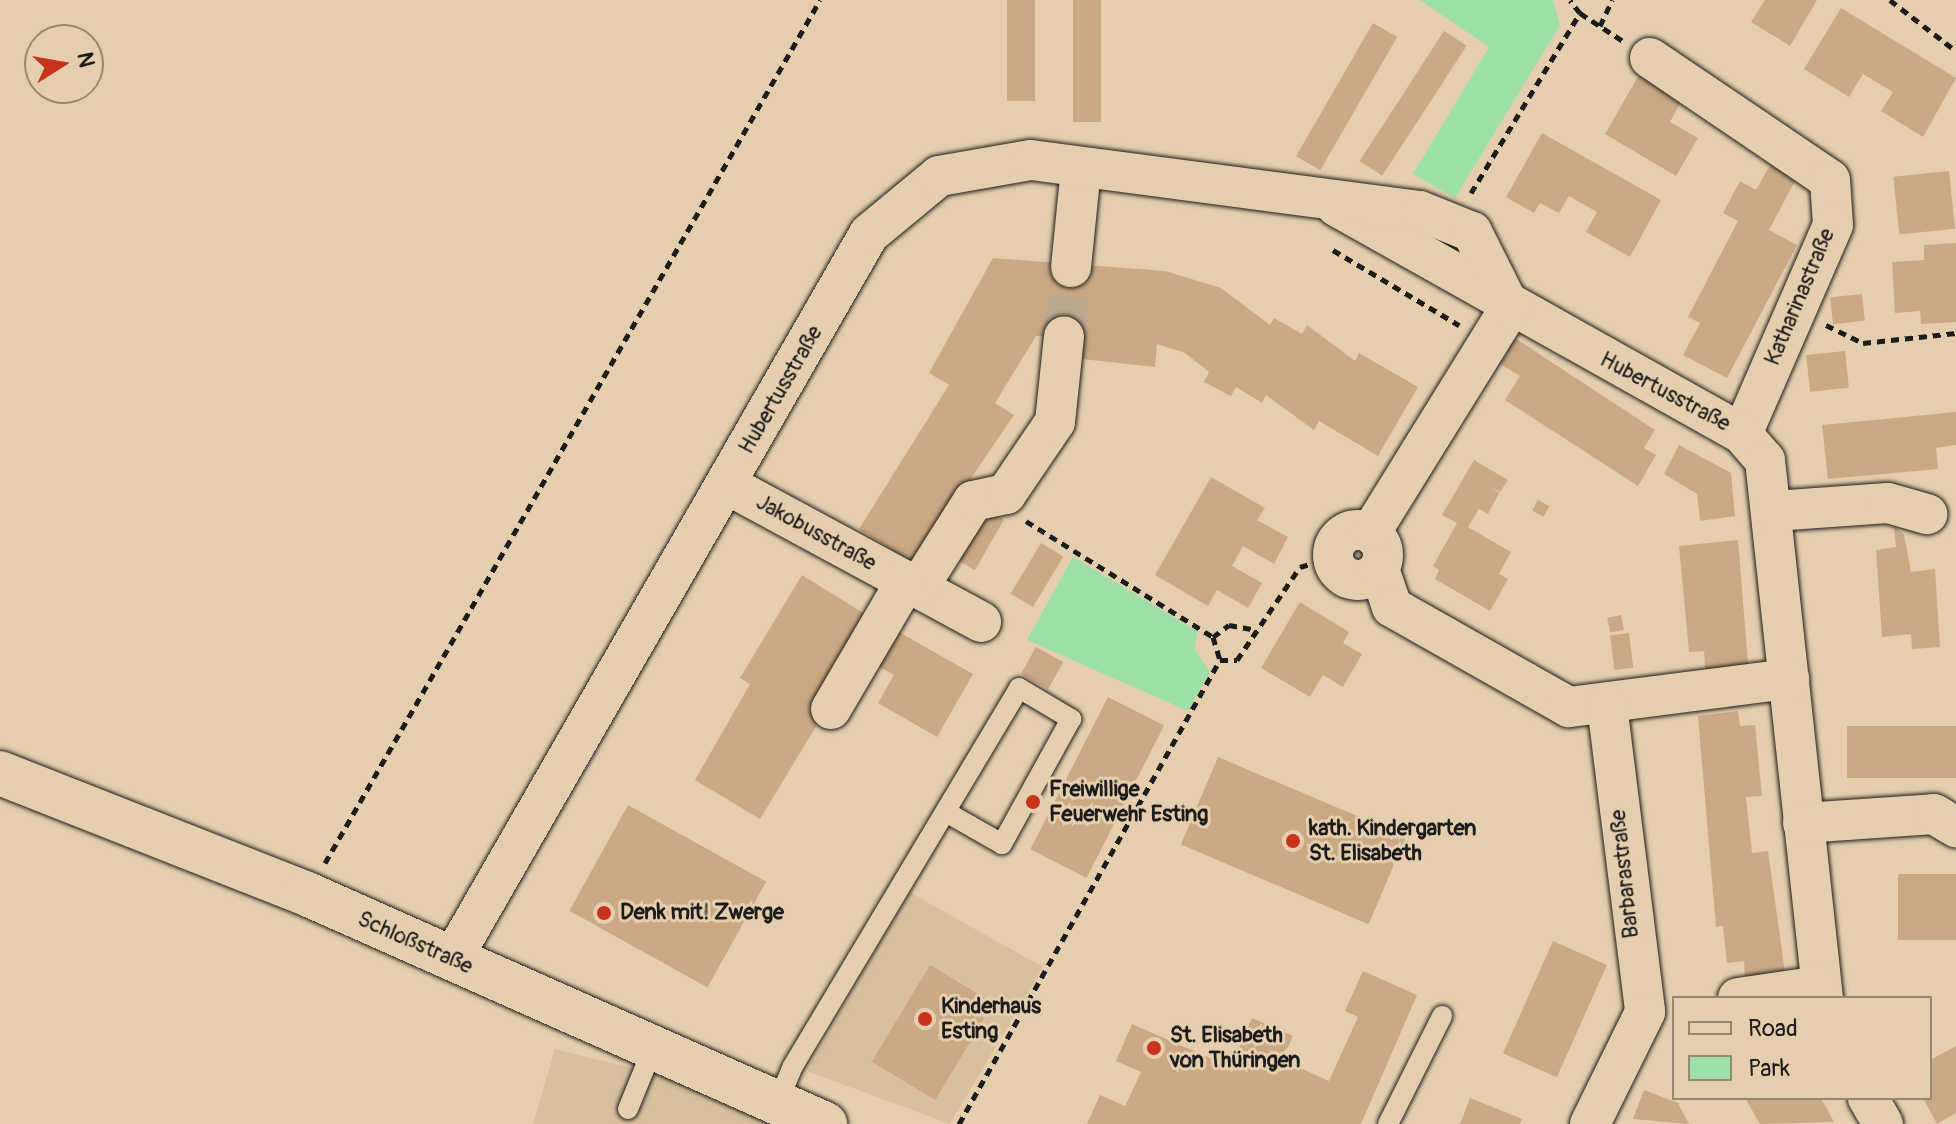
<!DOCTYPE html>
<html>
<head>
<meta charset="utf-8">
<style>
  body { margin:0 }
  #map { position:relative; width:1956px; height:1124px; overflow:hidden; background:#e4cead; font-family:Pangolin,sans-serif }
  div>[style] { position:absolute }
  .built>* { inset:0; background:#d8c09e }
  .green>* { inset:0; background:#9ddfa9 }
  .building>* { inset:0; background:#cba884; transform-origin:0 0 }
  .street-tunnel>* { height:40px; margin-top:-20px; transform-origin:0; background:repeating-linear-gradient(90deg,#bcaa90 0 40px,transparent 0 60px) }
  .path>* { height:5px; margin-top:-2.5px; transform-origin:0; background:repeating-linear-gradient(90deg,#1c1c1c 0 8px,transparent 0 14px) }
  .roads { filter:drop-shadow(0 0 2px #1c1c1c) drop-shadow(0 0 2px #1c1c1c) }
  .lane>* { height:20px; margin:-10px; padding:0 10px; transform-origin:10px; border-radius:10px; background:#e4cead }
  .street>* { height:40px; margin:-20px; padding:0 20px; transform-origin:20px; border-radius:20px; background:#e4cead }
  .street>.ring { margin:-20px; padding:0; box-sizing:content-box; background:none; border:40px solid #e4cead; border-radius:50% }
  .secondary>* { height:44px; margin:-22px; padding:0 22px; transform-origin:22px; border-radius:22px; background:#e4cead }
  .dots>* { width:22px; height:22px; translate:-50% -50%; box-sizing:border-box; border:4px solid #e4cead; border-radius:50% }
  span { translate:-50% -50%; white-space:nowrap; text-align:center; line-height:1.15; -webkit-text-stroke:6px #e4cead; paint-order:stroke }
  .street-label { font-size:22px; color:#1c1c1c }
  .poi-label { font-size:22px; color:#1c1c1c; font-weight:700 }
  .left { translate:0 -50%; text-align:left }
  .legend { position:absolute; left:1672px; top:996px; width:260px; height:104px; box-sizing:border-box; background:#e4cead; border:2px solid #948773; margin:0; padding:10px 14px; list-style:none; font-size:24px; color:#1c1c1c }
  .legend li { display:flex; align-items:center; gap:16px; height:40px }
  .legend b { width:40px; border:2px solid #948773 }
  .north { position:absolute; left:24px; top:24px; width:80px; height:80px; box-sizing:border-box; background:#e4cead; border:2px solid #948773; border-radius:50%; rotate:79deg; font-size:22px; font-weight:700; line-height:32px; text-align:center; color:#1c1c1c }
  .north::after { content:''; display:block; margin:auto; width:28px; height:36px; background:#c8321e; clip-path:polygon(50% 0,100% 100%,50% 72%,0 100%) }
</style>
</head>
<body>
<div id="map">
  <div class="built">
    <i style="clip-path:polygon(909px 892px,1043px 967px,950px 1124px,807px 1071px)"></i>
    <i style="clip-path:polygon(555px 1049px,777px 1104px,825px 1124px,533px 1124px)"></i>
  </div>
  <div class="green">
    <i style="clip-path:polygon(1420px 0,1553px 0,1560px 25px,1455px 198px,1413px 174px,1489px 47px)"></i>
    <i style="clip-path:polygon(1073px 557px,1197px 631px,1195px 650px,1210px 672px,1188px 711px,1027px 640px)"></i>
  </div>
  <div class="building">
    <i style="left:1007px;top:0;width:28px;height:101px"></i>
    <i style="left:1073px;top:0;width:28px;height:122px"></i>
    <i style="clip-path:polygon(1765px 0,1817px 0,1790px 46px,1751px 22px)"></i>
    <i style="clip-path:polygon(1841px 8px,1956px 78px,1923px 137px,1881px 111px,1893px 92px,1863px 74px,1849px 97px,1804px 69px)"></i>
    <i style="left:1373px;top:23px;width:28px;height:154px;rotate:30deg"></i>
    <i style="left:1444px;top:31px;width:27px;height:155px;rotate:33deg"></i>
    <i style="clip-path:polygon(1640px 73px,1683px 98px,1670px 122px,1698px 138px,1676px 176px,1605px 134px)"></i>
    <i style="clip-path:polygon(1542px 133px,1661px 200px,1630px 257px,1586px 232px,1597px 212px,1569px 196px,1559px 213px,1540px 203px,1534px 213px,1506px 197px)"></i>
    <i style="clip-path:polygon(1770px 165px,1796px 179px,1769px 230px,1797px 245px,1727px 378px,1683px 355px,1700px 323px,1688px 317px,1738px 221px,1723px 213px,1740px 181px,1756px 190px)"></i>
    <i style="left:1949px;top:171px;width:58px;height:56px;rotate:84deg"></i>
    <i style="clip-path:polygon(1956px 243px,1956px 322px,1921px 324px,1920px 311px,1895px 313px,1892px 262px,1924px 260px,1924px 245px)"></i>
    <i style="clip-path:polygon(993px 258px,1165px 271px,1221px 288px,1270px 325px,1274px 318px,1302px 334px,1307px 325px,1355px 361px,1359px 353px,1418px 387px,1378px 456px,1319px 421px,1314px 430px,1266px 395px,1262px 403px,1236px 387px,1231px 396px,1204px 382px,1209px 372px,1185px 353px,1157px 344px,1155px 367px,1073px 358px,1064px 336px,1036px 336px,995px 403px,1014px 415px,913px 563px,859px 529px,949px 385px,929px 373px)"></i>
    <i style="left:1862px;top:294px;width:27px;height:32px;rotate:84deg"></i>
    <i style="clip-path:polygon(1515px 338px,1655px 430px,1644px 448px,1656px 455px,1638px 486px,1505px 400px,1520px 376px,1495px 361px)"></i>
    <i style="left:1845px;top:351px;width:37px;height:39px;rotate:84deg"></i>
    <i style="clip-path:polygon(1956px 412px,1956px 445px,1936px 448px,1938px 469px,1828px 479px,1822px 425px)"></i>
    <i style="clip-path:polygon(1679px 445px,1731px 473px,1735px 516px,1700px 521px,1697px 494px,1664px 474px)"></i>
    <i style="clip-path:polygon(1474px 460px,1508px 480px,1500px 492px,1491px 487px,1499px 493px,1488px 514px,1479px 509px,1468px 527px,1511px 552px,1499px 574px,1508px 579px,1490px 611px,1435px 579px,1439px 570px,1433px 566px,1457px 523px,1442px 515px)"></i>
    <i style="clip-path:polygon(1211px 477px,1265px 508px,1257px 520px,1288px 537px,1274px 564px,1243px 546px,1232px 566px,1262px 583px,1248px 608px,1217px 590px,1208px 606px,1155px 575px)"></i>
    <i style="left:1538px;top:500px;width:13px;height:12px;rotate:29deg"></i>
    <i style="left:983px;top:508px;width:24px;height:58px;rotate:30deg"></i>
    <i style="clip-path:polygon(1894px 527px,1904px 534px,1911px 572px,1935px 569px,1940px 647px,1912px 649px,1911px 634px,1882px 637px,1876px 550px,1896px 547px)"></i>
    <i style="clip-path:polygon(1738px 540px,1749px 676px,1706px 680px,1704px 651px,1689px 652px,1679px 546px)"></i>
    <i style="left:1041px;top:543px;width:26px;height:59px;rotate:31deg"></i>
    <i style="clip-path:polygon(802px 575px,868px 616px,824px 713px,760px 819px,695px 780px,750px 684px,740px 678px)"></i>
    <i style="clip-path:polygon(1300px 602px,1349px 632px,1343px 643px,1362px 654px,1343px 687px,1323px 675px,1310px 697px,1261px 668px)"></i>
    <i style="left:1621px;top:615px;width:15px;height:14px;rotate:79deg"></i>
    <i style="clip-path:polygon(883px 623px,973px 674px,937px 737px,878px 703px,894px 675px,863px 658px)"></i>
    <i style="left:1629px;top:633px;width:35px;height:19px;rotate:83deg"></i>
    <i style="left:1036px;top:647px;width:31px;height:31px;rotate:29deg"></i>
    <i style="left:1108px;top:697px;width:63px;height:171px;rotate:27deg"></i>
    <i style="clip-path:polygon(1738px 711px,1740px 726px,1755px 725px,1762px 796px,1746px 797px,1752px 853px,1768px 851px,1785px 973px,1745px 977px,1744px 961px,1727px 963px,1723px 926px,1716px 927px,1698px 716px)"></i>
    <i style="left:1956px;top:726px;width:52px;height:109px;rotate:90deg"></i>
    <i style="left:1218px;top:757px;width:204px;height:95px;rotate:23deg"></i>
    <i style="left:628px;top:805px;width:158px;height:121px;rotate:29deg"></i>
    <i style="left:1956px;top:874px;width:66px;height:58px;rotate:90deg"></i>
    <i style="left:1553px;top:941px;width:59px;height:123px;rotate:24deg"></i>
    <i style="left:930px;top:965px;width:74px;height:113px;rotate:31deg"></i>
    <i style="clip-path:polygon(1363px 971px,1417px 995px,1361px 1124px,1087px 1124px,1100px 1095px,1125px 1106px,1141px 1072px,1116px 1061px,1132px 1024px,1230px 1067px,1252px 1018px,1293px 1036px,1282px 1060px,1329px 1081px,1358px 1017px,1345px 1011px)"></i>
    <i style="clip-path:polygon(1956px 1046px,1956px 1113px,1937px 1124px,1923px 1098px,1930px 1098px,1930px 1060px)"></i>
    <i style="clip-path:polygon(1644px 1090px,1678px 1103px,1689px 1124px,1633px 1119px)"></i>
    <i style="clip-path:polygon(1470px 1098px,1522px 1119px,1520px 1124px,1460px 1124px)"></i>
    <i style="clip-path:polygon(1745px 1098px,1821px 1098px,1834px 1122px,1760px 1124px)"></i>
  </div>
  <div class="street-tunnel">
    <i style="left:1064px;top:336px;width:69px;rotate:-84.2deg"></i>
  </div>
  <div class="path">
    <i style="left:1890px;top:0;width:83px;rotate:37.7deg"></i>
    <i style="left:1580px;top:13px;width:51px;rotate:33.1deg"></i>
    <i style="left:1600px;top:26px;width:29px;rotate:-65deg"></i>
    <i style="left:1471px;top:193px;width:210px;rotate:-58.8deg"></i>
    <i style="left:1580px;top:13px;width:16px;rotate:-128deg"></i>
    <i style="left:1333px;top:250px;width:147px;rotate:30.8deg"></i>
    <i style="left:1826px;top:325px;width:41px;rotate:25.9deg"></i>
    <i style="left:1863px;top:343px;width:94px;rotate:-6.1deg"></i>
    <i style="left:1026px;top:521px;width:220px;rotate:31.8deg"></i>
    <i style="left:1213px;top:637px;width:24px;rotate:73deg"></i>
    <i style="left:1213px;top:637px;width:20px;rotate:-37deg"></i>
    <i style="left:1229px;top:625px;width:27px;rotate:10deg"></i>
    <i style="left:1220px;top:660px;width:17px"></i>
    <i style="left:1237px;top:660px;width:112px;rotate:-55.9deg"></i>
    <i style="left:1300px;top:567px;width:34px;rotate:-17deg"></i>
    <i style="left:325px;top:863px;width:995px;rotate:-60.16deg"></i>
    <i style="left:959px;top:1124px;width:532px;rotate:-60.64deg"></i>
  </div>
  <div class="roads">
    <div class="lane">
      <i style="left:777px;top:1104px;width:41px;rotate:-67.2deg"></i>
      <i style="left:793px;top:1066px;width:440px;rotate:-59.1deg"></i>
      <i style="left:1019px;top:688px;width:61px;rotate:30.8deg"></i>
      <i style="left:1071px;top:719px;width:143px;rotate:118.9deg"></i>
      <i style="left:1002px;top:844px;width:64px;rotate:-150.3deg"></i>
      <i style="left:628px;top:1109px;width:61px;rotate:-67.7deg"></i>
      <i style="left:1388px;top:1124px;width:121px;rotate:-63.4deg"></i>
    </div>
    <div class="street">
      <i style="left:1650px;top:58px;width:217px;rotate:34.1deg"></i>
      <i style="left:1830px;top:180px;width:45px;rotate:86.2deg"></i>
      <i style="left:1833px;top:225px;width:228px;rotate:113.5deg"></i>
      <i style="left:1336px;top:206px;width:466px;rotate:29.3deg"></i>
      <i style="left:1742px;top:434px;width:35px;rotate:49deg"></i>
      <i style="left:1765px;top:460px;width:541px;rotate:83.85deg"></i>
      <i style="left:1071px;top:267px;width:100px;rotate:-84.2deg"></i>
      <i style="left:726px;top:484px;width:290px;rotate:28.4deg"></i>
      <i style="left:1774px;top:511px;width:114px;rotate:-4deg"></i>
      <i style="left:1888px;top:503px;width:41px;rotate:15.8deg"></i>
      <i class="ring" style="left:1333px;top:530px;width:10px;height:10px"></i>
      <i style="left:1371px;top:532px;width:264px;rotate:-58.2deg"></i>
      <i style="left:1379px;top:569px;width:40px;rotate:71.1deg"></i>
      <i style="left:1392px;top:607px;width:203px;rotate:29.5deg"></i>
      <i style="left:1569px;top:707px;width:222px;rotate:-7.3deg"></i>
      <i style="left:918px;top:588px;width:103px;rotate:-57.7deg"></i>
      <i style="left:973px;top:501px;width:34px;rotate:-12deg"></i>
      <i style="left:1006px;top:494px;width:87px;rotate:-55.8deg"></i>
      <i style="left:1055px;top:422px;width:86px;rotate:-84deg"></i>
      <i style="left:1607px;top:705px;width:309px;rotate:82.9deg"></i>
      <i style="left:831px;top:709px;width:146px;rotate:-59.6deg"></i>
      <i style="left:1803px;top:823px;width:131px;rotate:-3.9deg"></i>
      <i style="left:1934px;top:814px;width:26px;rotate:31deg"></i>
      <i style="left:452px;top:959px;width:836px;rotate:-60.09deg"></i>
      <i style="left:869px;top:234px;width:91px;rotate:-39.6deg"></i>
      <i style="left:939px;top:176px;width:93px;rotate:-9.9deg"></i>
      <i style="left:1031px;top:160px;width:392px;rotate:7.5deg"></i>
      <i style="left:1420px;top:211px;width:56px;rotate:22deg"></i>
      <i style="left:1472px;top:232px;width:85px;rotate:63.4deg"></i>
      <i style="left:1738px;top:998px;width:83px;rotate:-8.3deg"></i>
      <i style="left:1868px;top:1098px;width:30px;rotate:60deg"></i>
      <i style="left:1590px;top:1124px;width:125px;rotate:-63.8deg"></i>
    </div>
    <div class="secondary">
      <i style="left:0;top:773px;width:330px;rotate:21.5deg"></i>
      <i style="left:307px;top:894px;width:567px;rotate:23.94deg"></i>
    </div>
  </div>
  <div class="dots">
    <i style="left:1033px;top:802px;background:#c8321e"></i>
    <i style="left:1293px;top:841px;background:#c8321e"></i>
    <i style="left:604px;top:913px;background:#c8321e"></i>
    <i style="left:925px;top:1019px;background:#c8321e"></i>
    <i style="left:1154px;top:1048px;background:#c8321e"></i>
  </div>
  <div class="street-label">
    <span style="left:1800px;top:297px;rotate:-67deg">Katharinastraße</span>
    <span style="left:781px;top:390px;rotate:-60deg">Hubertusstraße</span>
    <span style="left:1665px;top:392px;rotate:28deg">Hubertusstraße</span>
    <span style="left:816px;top:533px;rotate:29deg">Jakobusstraße</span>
    <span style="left:1625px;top:874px;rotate:-96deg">Barbarastraße</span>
    <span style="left:415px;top:943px;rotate:24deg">Schloßstraße</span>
  </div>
  <div class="poi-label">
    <span class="left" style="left:1049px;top:802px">Freiwillige<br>Feuerwehr Esting</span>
    <span class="left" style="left:1309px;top:841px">kath. Kindergarten<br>St. Elisabeth</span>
    <span class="left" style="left:620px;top:913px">Denk mit! Zwerge</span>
    <span class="left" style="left:941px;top:1019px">Kinderhaus<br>Esting</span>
    <span class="left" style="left:1170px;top:1048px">St. Elisabeth<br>von Thüringen</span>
  </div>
  <ul class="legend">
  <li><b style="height:10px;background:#e4cead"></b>Road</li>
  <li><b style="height:22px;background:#9ddfa9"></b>Park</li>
  </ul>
  <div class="north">N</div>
</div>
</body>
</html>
